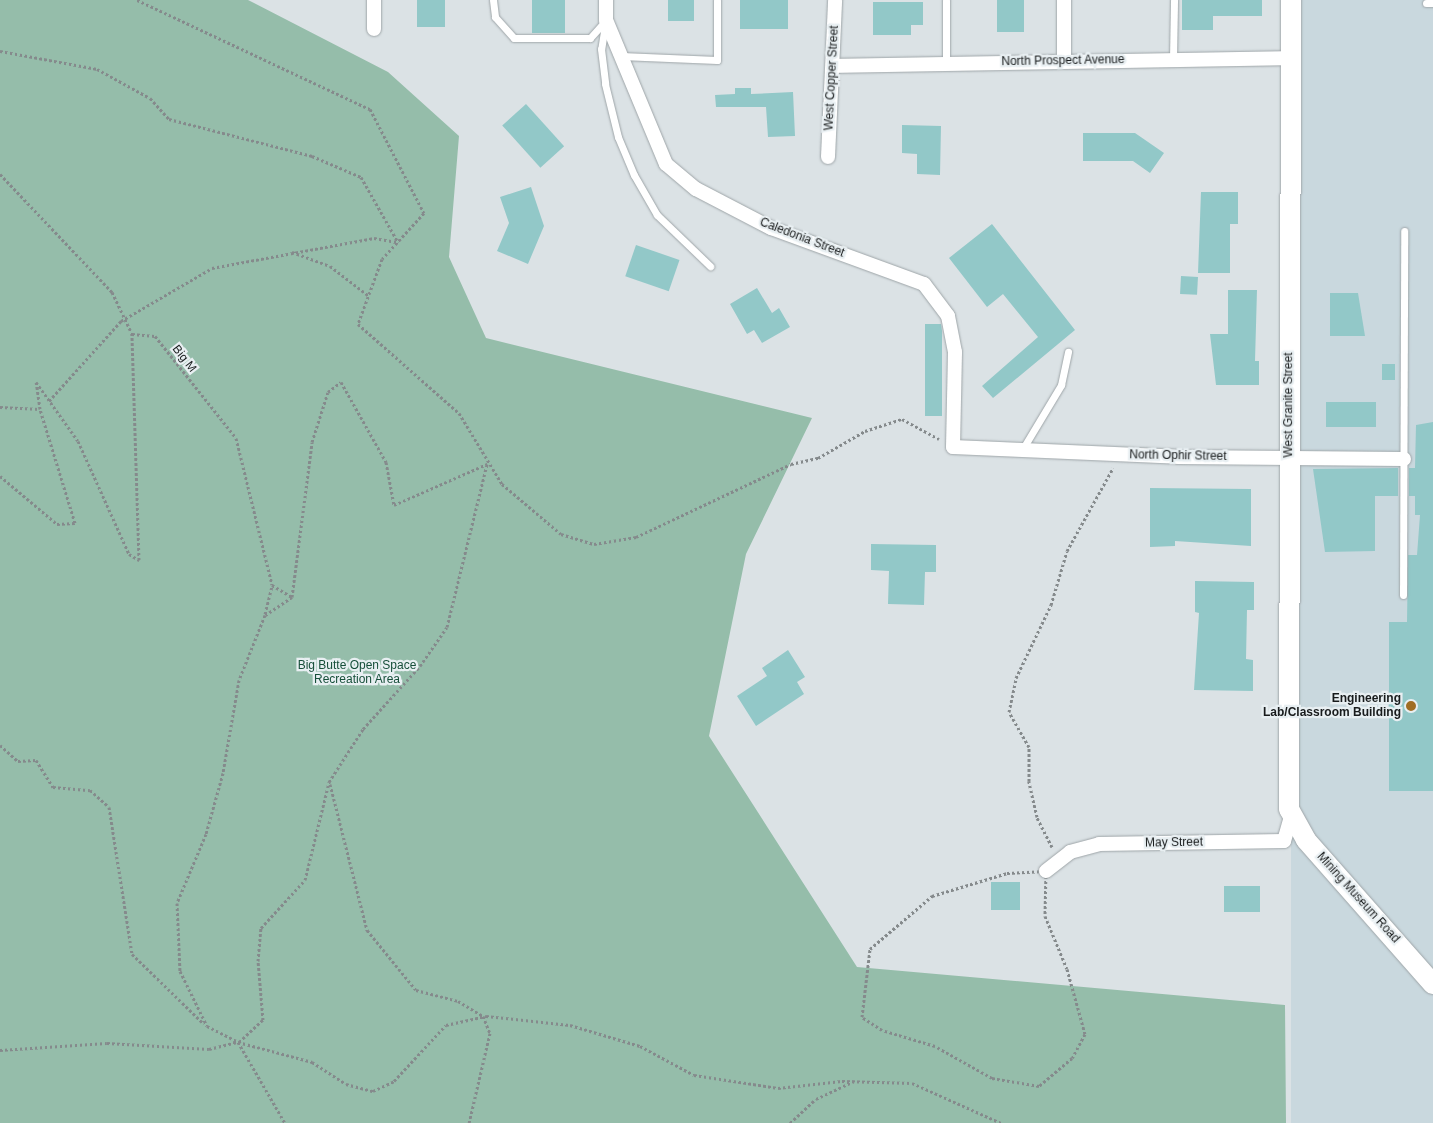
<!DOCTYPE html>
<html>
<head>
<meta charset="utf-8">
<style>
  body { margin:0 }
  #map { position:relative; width:1433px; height:1123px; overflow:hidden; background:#dbe2e5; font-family:Helvetica,sans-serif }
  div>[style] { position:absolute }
  .built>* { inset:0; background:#c9d8de; transform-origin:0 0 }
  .green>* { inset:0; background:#95bdaa }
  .building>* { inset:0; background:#92c8c8; transform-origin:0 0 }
  .path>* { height:3px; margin-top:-1.5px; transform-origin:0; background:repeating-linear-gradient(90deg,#858a8c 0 2.5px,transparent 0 5px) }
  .roads { filter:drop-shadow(0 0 1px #9ea5a8) drop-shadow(0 0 1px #9ea5a8) }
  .lane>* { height:7px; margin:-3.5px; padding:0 3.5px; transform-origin:3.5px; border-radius:3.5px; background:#fff }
  .street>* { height:14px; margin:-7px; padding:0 7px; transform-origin:7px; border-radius:7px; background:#fff }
  .secondary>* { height:20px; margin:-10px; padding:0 10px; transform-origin:10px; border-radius:10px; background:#fff }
  .dots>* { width:14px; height:14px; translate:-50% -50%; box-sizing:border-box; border:2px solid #e8eff2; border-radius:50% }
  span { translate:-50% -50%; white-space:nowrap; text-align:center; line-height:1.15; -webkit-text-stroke:4.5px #e8eff2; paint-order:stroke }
  .street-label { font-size:12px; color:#181b1c }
  .park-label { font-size:12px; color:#174f3a }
  .poi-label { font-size:12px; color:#181b1c; font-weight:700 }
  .right { translate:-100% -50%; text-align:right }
</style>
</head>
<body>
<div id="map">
  <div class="built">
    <i style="left:1291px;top:0;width:142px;height:1123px"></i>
  </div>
  <div class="green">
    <i style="clip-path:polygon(0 0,248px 0,388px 72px,459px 136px,449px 257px,486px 338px,812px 418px,746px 554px,709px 736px,857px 967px,1285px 1005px,1286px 1123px,0 1123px)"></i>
  </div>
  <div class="building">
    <i style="left:417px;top:0;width:28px;height:27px"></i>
    <i style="left:532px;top:0;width:33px;height:33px"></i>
    <i style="left:668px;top:0;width:26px;height:21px"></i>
    <i style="left:740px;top:0;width:48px;height:29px"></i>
    <i style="left:997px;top:0;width:27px;height:32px"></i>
    <i style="clip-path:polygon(1182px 0,1262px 0,1262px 16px,1213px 16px,1213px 30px,1182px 30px)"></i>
    <i style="clip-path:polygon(873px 2px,923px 2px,923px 25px,911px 25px,911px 35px,873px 35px)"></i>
    <i style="clip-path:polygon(735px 88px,751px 88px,751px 94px,793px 92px,795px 136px,768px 137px,766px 107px,716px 107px,715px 95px,735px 94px)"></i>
    <i style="left:526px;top:104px;width:57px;height:32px;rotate:48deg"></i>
    <i style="clip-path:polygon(902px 125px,941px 126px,940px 175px,917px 174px,917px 154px,902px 153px)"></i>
    <i style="clip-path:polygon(1083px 133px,1135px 133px,1164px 153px,1150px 173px,1133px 161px,1083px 161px)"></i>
    <i style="clip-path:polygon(531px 187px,544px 226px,528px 264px,497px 251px,509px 223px,500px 197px)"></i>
    <i style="clip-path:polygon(1201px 192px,1238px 192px,1238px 224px,1230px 224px,1230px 273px,1198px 273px)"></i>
    <i style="clip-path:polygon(992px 224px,1075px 330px,993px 398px,982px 386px,1038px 337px,1003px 294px,987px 307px,949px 258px)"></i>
    <i style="left:636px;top:245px;width:46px;height:33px;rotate:19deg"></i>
    <i style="left:1181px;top:276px;width:17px;height:18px;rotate:3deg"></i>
    <i style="clip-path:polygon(757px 288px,772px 313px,779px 308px,790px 327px,762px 343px,754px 330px,747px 334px,730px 304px)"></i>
    <i style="clip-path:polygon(1228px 290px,1257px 290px,1255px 361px,1259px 361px,1259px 385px,1216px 385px,1210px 334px,1228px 334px)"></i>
    <i style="clip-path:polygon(1330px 293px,1358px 293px,1365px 336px,1330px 336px)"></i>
    <i style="clip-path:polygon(925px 324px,941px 324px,942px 331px,942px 416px,925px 416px)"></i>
    <i style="left:1382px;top:364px;width:13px;height:16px"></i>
    <i style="left:1326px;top:402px;width:50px;height:25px"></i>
    <i style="clip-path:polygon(1433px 422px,1433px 791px,1389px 791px,1389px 622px,1407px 622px,1408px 555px,1417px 555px,1420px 515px,1415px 515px,1415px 496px,1409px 496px,1409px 468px,1415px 468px,1416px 425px)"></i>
    <i style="clip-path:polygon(1398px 468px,1398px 496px,1375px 496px,1375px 551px,1325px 552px,1313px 469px)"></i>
    <i style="clip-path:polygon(1150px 488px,1251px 489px,1251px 546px,1175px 541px,1175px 546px,1150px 547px)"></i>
    <i style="clip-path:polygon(871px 544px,936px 545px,936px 572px,925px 572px,924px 605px,888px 604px,889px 571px,871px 570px)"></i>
    <i style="clip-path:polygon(1195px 581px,1254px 582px,1254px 610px,1247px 610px,1246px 659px,1253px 660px,1253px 691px,1194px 690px,1199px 613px,1195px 612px)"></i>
    <i style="clip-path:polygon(788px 650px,805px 677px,797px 682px,804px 694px,756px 726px,737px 696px,767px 676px,762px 668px)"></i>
    <i style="left:991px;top:882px;width:29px;height:28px"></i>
    <i style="left:1224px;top:886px;width:36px;height:26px"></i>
  </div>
  <div class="path">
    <i style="left:137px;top:0;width:257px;rotate:25.1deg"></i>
    <i style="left:370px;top:109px;width:117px;rotate:62.6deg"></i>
    <i style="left:424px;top:213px;width:62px;rotate:132.4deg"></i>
    <i style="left:382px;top:259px;width:69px;rotate:110.3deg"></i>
    <i style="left:358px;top:324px;width:135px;rotate:41.4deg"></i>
    <i style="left:459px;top:413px;width:83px;rotate:58.8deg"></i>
    <i style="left:502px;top:484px;width:77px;rotate:40.3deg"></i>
    <i style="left:561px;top:534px;width:34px;rotate:17deg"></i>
    <i style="left:594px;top:544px;width:43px;rotate:-9.5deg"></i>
    <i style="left:636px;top:537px;width:171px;rotate:-25.2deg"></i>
    <i style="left:791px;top:464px;width:28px;rotate:-13deg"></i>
    <i style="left:818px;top:458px;width:54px;rotate:-29.9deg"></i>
    <i style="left:865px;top:431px;width:39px;rotate:-18deg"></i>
    <i style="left:902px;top:419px;width:42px;rotate:28.4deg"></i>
    <i style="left:0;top:51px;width:99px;rotate:10.5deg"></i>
    <i style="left:97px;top:69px;width:60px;rotate:28.7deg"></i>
    <i style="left:150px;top:98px;width:28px;rotate:48deg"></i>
    <i style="left:169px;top:119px;width:148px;rotate:14.5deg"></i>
    <i style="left:312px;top:156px;width:53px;rotate:23.2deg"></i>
    <i style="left:361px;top:177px;width:75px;rotate:60.4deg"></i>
    <i style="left:0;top:174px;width:163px;rotate:46.5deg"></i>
    <i style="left:112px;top:292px;width:47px;rotate:64.5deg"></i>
    <i style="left:292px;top:252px;width:40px;rotate:20.2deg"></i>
    <i style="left:330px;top:266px;width:49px;rotate:37.6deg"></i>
    <i style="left:49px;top:401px;width:108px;rotate:-48deg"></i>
    <i style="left:121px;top:321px;width:105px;rotate:-30.2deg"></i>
    <i style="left:212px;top:268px;width:165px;rotate:-10.5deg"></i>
    <i style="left:374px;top:238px;width:23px;rotate:10deg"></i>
    <i style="left:0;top:407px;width:40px;rotate:2.9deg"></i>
    <i style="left:0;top:476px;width:75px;rotate:40.1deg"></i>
    <i style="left:57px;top:524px;width:18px;rotate:-3deg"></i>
    <i style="left:75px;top:523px;width:119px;rotate:-107.1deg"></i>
    <i style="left:40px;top:409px;width:27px;rotate:-98deg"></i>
    <i style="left:36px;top:382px;width:72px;rotate:54.6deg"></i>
    <i style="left:78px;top:441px;width:124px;rotate:65.7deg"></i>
    <i style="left:129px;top:554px;width:12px;rotate:31deg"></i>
    <i style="left:139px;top:560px;width:226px;rotate:-91.8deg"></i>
    <i style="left:132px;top:334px;width:23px;rotate:5deg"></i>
    <i style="left:155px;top:336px;width:130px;rotate:51.5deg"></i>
    <i style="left:236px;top:438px;width:151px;rotate:76.2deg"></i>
    <i style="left:272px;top:585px;width:23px;rotate:31deg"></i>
    <i style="left:292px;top:597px;width:156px;rotate:-82.6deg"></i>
    <i style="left:312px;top:442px;width:52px;rotate:-72.3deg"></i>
    <i style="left:328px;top:392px;width:16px;rotate:-38deg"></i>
    <i style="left:341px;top:382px;width:92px;rotate:60.6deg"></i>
    <i style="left:386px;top:462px;width:44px;rotate:79.5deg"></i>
    <i style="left:394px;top:505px;width:102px;rotate:-23.8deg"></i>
    <i style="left:292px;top:597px;width:32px;rotate:146deg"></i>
    <i style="left:265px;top:615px;width:70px;rotate:111.8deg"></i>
    <i style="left:239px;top:680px;width:94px;rotate:99.8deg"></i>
    <i style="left:223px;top:773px;width:63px;rotate:105.6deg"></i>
    <i style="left:206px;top:834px;width:75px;rotate:112.8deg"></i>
    <i style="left:177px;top:903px;width:68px;rotate:87.5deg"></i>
    <i style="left:180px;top:971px;width:61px;rotate:63.9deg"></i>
    <i style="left:207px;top:1026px;width:35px;rotate:27deg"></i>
    <i style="left:238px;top:1042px;width:77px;rotate:15.1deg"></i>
    <i style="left:312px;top:1062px;width:40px;rotate:32.9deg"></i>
    <i style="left:346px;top:1084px;width:28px;rotate:15deg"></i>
    <i style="left:373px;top:1091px;width:23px;rotate:-25deg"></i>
    <i style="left:394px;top:1081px;width:76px;rotate:-47.1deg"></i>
    <i style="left:446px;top:1025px;width:41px;rotate:-12.7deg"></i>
    <i style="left:486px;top:1016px;width:84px;rotate:6.1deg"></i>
    <i style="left:570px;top:1025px;width:73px;rotate:16.7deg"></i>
    <i style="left:640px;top:1046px;width:61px;rotate:28.2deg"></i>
    <i style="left:694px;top:1075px;width:85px;rotate:8.8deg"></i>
    <i style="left:778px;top:1088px;width:64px;rotate:-6.2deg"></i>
    <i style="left:842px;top:1081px;width:70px;rotate:1.6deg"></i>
    <i style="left:912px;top:1083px;width:98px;rotate:24.2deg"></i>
    <i style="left:265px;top:614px;width:30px;rotate:-76deg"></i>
    <i style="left:0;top:745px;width:24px;rotate:42deg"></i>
    <i style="left:18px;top:761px;width:18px;rotate:-3deg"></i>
    <i style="left:36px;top:760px;width:32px;rotate:58deg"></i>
    <i style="left:53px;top:787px;width:37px;rotate:5deg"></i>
    <i style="left:90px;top:790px;width:25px;rotate:42deg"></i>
    <i style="left:109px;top:807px;width:149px;rotate:81.1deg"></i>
    <i style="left:132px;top:954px;width:100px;rotate:44.2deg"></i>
    <i style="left:330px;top:784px;width:151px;rotate:75.8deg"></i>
    <i style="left:367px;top:930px;width:77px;rotate:50.8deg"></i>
    <i style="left:416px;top:990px;width:43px;rotate:14.7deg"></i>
    <i style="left:458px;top:1001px;width:29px;rotate:31deg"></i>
    <i style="left:483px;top:1016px;width:18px;rotate:68deg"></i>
    <i style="left:490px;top:1033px;width:92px;rotate:103.1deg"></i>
    <i style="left:1052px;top:847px;width:34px;rotate:-117deg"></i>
    <i style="left:1037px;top:817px;width:37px;rotate:-103deg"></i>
    <i style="left:1029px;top:781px;width:34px;rotate:-90deg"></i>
    <i style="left:1029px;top:747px;width:40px;rotate:-119.7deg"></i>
    <i style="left:1009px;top:712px;width:35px;rotate:-78deg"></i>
    <i style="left:1016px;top:678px;width:81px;rotate:-64.4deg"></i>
    <i style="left:1051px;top:605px;width:56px;rotate:-73.5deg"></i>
    <i style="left:1067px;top:551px;width:95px;rotate:-61deg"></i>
    <i style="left:1046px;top:871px;width:45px;rotate:91.3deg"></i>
    <i style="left:1045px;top:916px;width:57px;rotate:67.5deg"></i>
    <i style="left:1067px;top:969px;width:67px;rotate:74.5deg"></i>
    <i style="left:1085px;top:1034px;width:27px;rotate:118deg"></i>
    <i style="left:1072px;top:1058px;width:43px;rotate:139.7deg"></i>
    <i style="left:1039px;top:1086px;width:48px;rotate:-170.3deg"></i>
    <i style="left:992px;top:1078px;width:65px;rotate:-150.7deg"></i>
    <i style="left:935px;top:1046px;width:55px;rotate:-163.2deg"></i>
    <i style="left:882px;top:1030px;width:24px;rotate:-147deg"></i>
    <i style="left:862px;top:1017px;width:68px;rotate:-83.3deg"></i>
    <i style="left:870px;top:949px;width:82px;rotate:-40.5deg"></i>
    <i style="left:932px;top:896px;width:78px;rotate:-17deg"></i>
    <i style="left:1007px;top:873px;width:39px;rotate:-3deg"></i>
    <i style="left:239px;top:1042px;width:33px;rotate:-43deg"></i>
    <i style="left:263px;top:1020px;width:59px;rotate:-94.8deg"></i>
    <i style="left:258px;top:961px;width:33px;rotate:-85deg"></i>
    <i style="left:261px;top:928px;width:65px;rotate:-47.5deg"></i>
    <i style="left:305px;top:880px;width:101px;rotate:-76.2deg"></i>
    <i style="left:329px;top:782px;width:63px;rotate:-57.3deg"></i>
    <i style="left:363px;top:729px;width:85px;rotate:-47.9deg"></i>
    <i style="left:420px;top:666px;width:47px;rotate:-55.3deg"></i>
    <i style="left:447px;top:627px;width:168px;rotate:-76.2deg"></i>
    <i style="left:0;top:1050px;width:107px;rotate:-3.7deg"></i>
    <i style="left:107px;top:1043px;width:102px;rotate:3.4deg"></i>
    <i style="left:209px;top:1049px;width:30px;rotate:-14deg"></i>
    <i style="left:238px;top:1042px;width:94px;rotate:59.9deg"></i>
    <i style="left:790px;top:1123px;width:35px;rotate:-43deg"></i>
    <i style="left:816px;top:1099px;width:42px;rotate:-25.3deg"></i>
  </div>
  <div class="roads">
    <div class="lane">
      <i style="left:493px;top:0;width:17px;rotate:83deg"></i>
      <i style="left:495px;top:17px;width:28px;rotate:48deg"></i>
      <i style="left:514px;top:38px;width:76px"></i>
      <i style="left:590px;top:38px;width:24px;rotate:-48deg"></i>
      <i style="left:1426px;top:3px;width:7px"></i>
      <i style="left:605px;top:25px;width:24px;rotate:99deg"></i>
      <i style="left:601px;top:49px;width:35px;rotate:83deg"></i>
      <i style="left:605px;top:84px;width:55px;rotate:76.2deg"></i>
      <i style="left:618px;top:137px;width:41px;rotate:67.2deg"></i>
      <i style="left:634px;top:175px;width:46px;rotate:60.1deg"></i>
      <i style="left:657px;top:215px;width:74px;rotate:43.9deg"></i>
      <i style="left:621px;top:56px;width:96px;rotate:2.4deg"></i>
      <i style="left:717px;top:60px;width:60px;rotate:-90deg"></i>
      <i style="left:1173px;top:59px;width:59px;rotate:-89deg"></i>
      <i style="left:946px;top:63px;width:63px;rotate:-90deg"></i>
      <i style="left:1022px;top:450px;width:76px;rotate:-59deg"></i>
      <i style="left:1061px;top:385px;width:34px;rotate:-78deg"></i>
      <i style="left:1403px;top:595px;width:364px;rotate:-89.8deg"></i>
    </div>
    <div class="street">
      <i style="left:606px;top:0;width:20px;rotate:90deg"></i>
      <i style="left:606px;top:20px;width:156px;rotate:67.4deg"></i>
      <i style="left:666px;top:164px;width:39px;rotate:40deg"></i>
      <i style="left:696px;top:189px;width:85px;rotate:27.5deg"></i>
      <i style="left:771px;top:228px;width:163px;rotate:20.1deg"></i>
      <i style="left:924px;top:284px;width:40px;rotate:53deg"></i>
      <i style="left:948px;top:316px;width:37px;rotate:79deg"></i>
      <i style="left:955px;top:352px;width:95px;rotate:91.2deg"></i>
      <i style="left:953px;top:447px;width:225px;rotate:2.5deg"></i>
      <i style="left:1178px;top:457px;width:226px;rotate:0.5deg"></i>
      <i style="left:1064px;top:0;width:60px;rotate:90deg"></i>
      <i style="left:374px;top:29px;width:29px;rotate:-90deg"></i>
      <i style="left:835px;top:66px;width:456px;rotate:-1deg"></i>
      <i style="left:828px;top:157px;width:157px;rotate:-87.4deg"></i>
      <i style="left:1046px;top:871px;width:31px;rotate:-38deg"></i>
      <i style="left:1070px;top:852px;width:30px;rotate:-15deg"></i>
      <i style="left:1099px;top:844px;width:185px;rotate:-0.9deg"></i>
      <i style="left:1284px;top:841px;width:25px;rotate:-74deg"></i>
    </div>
    <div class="secondary">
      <i style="left:1291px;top:0;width:809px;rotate:90.14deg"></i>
      <i style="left:1289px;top:809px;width:35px;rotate:61deg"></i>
      <i style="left:1306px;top:840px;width:192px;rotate:48.6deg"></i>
    </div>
  </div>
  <div class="dots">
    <i style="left:1411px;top:706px;background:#a06d24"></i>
  </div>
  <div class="street-label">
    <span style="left:1063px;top:61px;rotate:-1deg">North Prospect Avenue</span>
    <span style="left:832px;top:78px;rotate:-87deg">West Copper Street</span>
    <span style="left:802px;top:238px;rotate:21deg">Caledonia Street</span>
    <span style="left:184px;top:359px;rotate:52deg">Big M</span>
    <span style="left:1289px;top:405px;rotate:-90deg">West Granite Street</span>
    <span style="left:1178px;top:456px;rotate:1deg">North Ophir Street</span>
    <span style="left:1174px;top:843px;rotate:-1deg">May Street</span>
    <span style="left:1358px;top:898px;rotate:48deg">Mining Museum Road</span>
  </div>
  <div class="park-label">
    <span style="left:357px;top:673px">Big Butte Open Space<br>Recreation Area</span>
  </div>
  <div class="poi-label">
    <span class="right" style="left:1401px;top:706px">Engineering<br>Lab/Classroom Building</span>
  </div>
</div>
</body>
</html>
